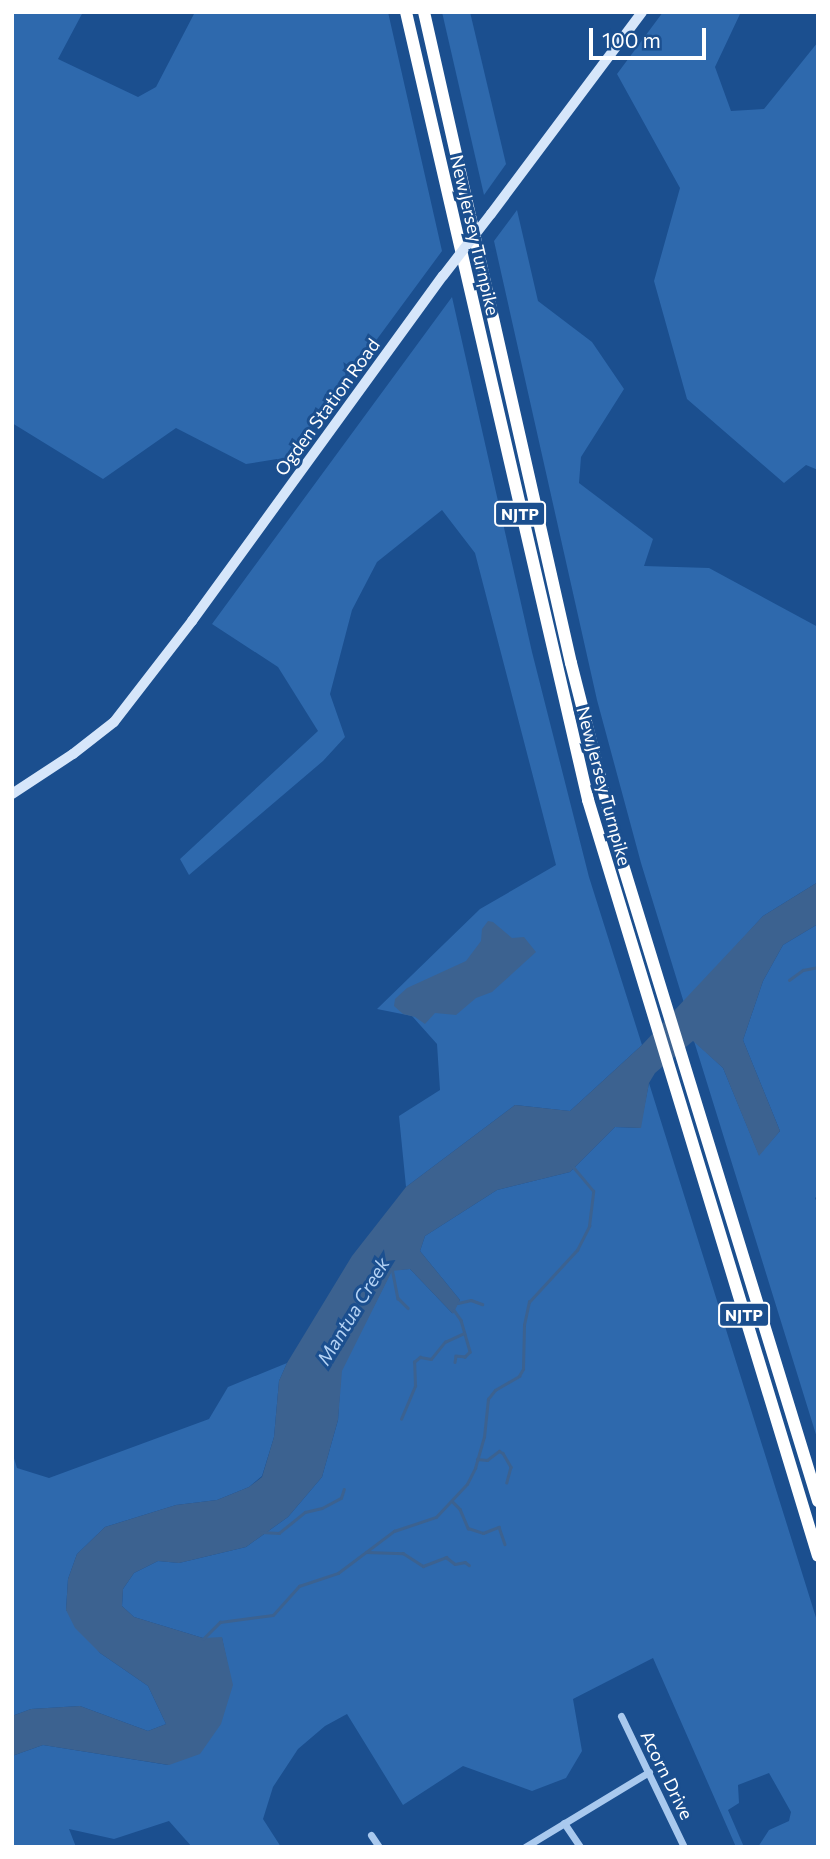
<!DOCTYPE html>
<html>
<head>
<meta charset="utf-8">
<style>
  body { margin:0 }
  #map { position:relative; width:830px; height:1859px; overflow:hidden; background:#1b4f8f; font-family:Commissioner,sans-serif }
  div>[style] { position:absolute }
  .green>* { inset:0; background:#2e69ad }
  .water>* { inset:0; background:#3c6290 }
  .stream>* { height:2.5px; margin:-1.25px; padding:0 1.25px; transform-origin:1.25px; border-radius:1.25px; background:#3c6290 }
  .street>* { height:7px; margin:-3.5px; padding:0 3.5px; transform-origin:3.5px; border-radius:3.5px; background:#a9c9ee }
  .secondary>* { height:10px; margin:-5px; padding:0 5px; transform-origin:5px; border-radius:5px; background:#d6e6fa }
  .highway>* { height:12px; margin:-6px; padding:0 6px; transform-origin:6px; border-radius:6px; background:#fff }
  .secondary-bridge>* { height:10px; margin:-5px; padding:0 5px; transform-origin:5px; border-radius:5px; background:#d6e6fa }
  span { translate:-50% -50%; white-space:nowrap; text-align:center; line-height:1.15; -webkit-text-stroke:6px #1b4f8f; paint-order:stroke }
  .shield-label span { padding:2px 5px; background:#1b4f8f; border:2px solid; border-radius:5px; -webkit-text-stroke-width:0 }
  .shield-label { font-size:16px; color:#fff; font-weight:700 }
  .street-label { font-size:18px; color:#fff }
  .water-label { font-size:19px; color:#b5d3f5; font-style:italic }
  .frame { position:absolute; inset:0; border:14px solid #fff; pointer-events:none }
  .scale { position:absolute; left:589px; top:28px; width:117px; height:32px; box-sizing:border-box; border:4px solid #fff; border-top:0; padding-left:9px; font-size:21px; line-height:24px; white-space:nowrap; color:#fff; -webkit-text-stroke:5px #1b4f8f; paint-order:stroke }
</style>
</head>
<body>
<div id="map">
  <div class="green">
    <i style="clip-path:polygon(12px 12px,83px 12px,58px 59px,138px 97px,156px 87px,195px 12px,388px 12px,442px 251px,285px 464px,277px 459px,246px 464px,176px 428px,103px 479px,12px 423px)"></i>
    <i style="clip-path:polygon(442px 12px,470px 12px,506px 164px,484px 195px)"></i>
    <i style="clip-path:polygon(663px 12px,740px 14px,715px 67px,731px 111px,764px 109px,818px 42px,818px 470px,806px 465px,784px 483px,687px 399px,654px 281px,680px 188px,617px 74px)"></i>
    <i style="clip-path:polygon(517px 210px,538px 301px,592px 342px,624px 389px,581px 457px,579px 483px,653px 539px,644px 566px,709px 568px,818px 627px,818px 882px,763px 916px,684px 1003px,641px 863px,597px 700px,494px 241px)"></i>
    <i style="clip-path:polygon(452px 297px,532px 652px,589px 877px,642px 1045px,570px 1111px,515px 1105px,406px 1187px,399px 1116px,440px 1090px,437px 1044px,412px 1016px,377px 1009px,480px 909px,556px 865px,475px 553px,442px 510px,377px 562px,352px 610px,330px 694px,345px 737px,323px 761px,189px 875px,180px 859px,318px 731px,278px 667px,212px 624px)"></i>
    <i style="clip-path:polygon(818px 924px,818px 1195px,815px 1198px,818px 1205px,818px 1441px,694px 1041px,723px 1068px,759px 1155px,780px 1131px,743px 1040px,763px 981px,783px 945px)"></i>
    <i style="clip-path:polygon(649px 1083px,818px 1624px,818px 1847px,758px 1847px,769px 1830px,789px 1821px,791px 1812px,769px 1773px,738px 1785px,739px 1803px,728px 1810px,744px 1847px,736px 1847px,653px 1658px,573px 1699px,582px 1751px,566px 1778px,532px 1791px,463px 1766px,403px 1805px,347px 1714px,325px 1726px,298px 1749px,273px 1787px,263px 1819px,281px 1847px,192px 1847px,169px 1821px,114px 1839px,69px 1829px,76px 1847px,12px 1847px,12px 1756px,43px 1745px,168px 1765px,232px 1685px,222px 1638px,203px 1638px,134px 1617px,122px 1606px,123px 1589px,134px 1573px,158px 1561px,179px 1563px,246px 1547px,288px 1517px,322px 1477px,338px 1420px,341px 1371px,392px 1270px,410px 1269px,452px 1313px,460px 1300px,420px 1251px,425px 1236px,497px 1190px,570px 1172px,615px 1127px,640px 1128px)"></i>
    <i style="clip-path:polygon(287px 1363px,279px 1381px,274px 1437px,262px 1476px,249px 1487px,217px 1500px,176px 1505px,105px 1527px,77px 1554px,68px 1579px,66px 1610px,100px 1653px,148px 1686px,166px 1724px,148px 1731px,80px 1706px,31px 1709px,12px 1716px,12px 1452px,17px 1468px,49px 1478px,209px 1419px,228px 1387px)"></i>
  </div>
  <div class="water">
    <i style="clip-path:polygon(818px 882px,818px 924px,783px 945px,763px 981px,743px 1040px,780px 1131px,759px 1156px,723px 1068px,693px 1041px,655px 1073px,649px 1083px,641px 1128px,615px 1127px,570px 1172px,497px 1190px,425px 1236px,420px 1251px,460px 1300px,453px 1314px,410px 1269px,392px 1271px,342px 1371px,338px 1420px,322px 1477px,288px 1517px,246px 1547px,179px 1563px,158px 1561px,134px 1573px,123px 1589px,122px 1606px,134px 1617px,203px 1638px,222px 1637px,233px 1685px,221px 1724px,200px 1754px,169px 1765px,43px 1745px,12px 1756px,12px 1716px,31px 1709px,80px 1706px,148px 1731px,166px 1724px,148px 1686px,100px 1653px,75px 1628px,66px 1610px,68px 1579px,77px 1554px,105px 1527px,176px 1505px,217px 1500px,249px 1487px,262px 1477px,274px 1437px,279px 1381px,287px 1363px,352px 1256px,406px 1187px,515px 1105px,570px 1111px,642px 1045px,763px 916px)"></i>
    <i style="clip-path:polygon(488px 921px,493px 922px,512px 938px,524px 937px,536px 952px,492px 992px,476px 998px,456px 1015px,435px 1013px,425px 1024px,415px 1017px,403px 1014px,394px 1006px,395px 999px,407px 988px,466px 961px,481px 941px,482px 929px)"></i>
  </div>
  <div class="stream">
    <i style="left:818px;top:935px;width:8px;rotate:90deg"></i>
    <i style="left:789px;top:980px;width:17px;rotate:-36deg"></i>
    <i style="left:803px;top:970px;width:15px;rotate:-11deg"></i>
    <i style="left:392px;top:1268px;width:31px;rotate:79deg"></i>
    <i style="left:398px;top:1298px;width:14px;rotate:45deg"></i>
    <i style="left:458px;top:1303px;width:13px;rotate:-13deg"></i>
    <i style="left:471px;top:1300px;width:12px;rotate:20deg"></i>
    <i style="left:454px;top:1310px;width:12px;rotate:55deg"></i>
    <i style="left:461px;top:1320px;width:33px;rotate:74deg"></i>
    <i style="left:470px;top:1352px;width:7px;rotate:135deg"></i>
    <i style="left:465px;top:1357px;width:9px;rotate:-174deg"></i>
    <i style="left:456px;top:1356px;width:6px;rotate:99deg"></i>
    <i style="left:401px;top:1419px;width:36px;rotate:-67deg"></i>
    <i style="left:415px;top:1386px;width:24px;rotate:-92deg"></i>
    <i style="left:414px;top:1362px;width:8px;rotate:-40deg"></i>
    <i style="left:420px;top:1357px;width:11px;rotate:10deg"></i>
    <i style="left:431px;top:1359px;width:22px;rotate:-51deg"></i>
    <i style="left:445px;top:1342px;width:21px;rotate:-25deg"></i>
    <i style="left:477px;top:1459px;width:10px;rotate:6deg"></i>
    <i style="left:487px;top:1460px;width:15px;rotate:-37deg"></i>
    <i style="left:499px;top:1451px;width:4px;rotate:27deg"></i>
    <i style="left:503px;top:1453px;width:16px;rotate:60deg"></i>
    <i style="left:511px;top:1467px;width:16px;rotate:105deg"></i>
    <i style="left:453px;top:1502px;width:10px;rotate:45deg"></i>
    <i style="left:460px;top:1509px;width:21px;rotate:67deg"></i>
    <i style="left:468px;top:1528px;width:16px;rotate:18deg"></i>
    <i style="left:483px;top:1533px;width:17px;rotate:-21deg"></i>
    <i style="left:499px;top:1527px;width:18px;rotate:71deg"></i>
    <i style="left:261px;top:1532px;width:18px;rotate:3deg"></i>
    <i style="left:279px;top:1533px;width:33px;rotate:-39deg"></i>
    <i style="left:305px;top:1512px;width:17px;rotate:-13deg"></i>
    <i style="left:322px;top:1508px;width:21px;rotate:-28deg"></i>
    <i style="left:341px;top:1498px;width:9px;rotate:-72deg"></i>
    <i style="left:366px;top:1552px;width:37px;rotate:2deg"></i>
    <i style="left:403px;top:1553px;width:24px;rotate:33deg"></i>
    <i style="left:423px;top:1566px;width:25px;rotate:-21deg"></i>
    <i style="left:446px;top:1557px;width:11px;rotate:38deg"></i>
    <i style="left:455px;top:1564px;width:10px;rotate:-11deg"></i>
    <i style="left:465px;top:1562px;width:5px;rotate:37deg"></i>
    <i style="left:203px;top:1639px;width:24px;rotate:-45deg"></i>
    <i style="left:220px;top:1622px;width:53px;rotate:-7.5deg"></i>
    <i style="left:273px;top:1615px;width:39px;rotate:-48deg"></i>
    <i style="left:299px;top:1586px;width:41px;rotate:-18.4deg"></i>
    <i style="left:338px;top:1573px;width:70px;rotate:-36.9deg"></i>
    <i style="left:394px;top:1531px;width:44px;rotate:-18.4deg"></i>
    <i style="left:436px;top:1517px;width:45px;rotate:-46.8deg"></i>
    <i style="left:467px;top:1484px;width:18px;rotate:-63deg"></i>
    <i style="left:475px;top:1468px;width:32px;rotate:-74deg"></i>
    <i style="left:484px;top:1437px;width:38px;rotate:-84deg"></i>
    <i style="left:488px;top:1399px;width:11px;rotate:-52deg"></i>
    <i style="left:495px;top:1390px;width:28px;rotate:-30deg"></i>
    <i style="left:519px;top:1376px;width:8px;rotate:-60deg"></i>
    <i style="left:523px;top:1369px;width:44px;rotate:-88.7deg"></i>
    <i style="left:524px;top:1325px;width:24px;rotate:-78deg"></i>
    <i style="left:529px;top:1302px;width:71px;rotate:-47.3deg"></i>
    <i style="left:577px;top:1250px;width:27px;rotate:-63deg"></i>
    <i style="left:589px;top:1226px;width:35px;rotate:-83deg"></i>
    <i style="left:593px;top:1191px;width:33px;rotate:-130deg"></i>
  </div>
  <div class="street">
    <i style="left:621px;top:1716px;width:145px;rotate:64.3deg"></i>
    <i style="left:564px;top:1823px;width:29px;rotate:56deg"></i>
    <i style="left:371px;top:1835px;width:14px;rotate:56deg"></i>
    <i style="left:525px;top:1847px;width:145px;rotate:-31.2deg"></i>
  </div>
  <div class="secondary">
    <i style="left:491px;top:214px;width:252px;rotate:-53.2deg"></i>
    <i style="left:12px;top:794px;width:73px;rotate:-33.3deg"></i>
    <i style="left:73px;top:754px;width:52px;rotate:-38deg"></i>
    <i style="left:114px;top:722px;width:128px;rotate:-52.3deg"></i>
    <i style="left:192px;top:621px;width:427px;rotate:-54deg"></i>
  </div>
  <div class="highway">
    <i style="left:406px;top:12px;width:809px;rotate:76.99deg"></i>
    <i style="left:588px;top:800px;width:790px;rotate:73.08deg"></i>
    <i style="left:424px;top:12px;width:667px;rotate:77.28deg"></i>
    <i style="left:571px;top:663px;width:195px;rotate:75.7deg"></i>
    <i style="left:619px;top:852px;width:679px;rotate:72.95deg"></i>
  </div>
  <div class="secondary-bridge">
    <i style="left:443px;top:276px;width:78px;rotate:-52.3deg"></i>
  </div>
  <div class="shield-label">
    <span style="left:520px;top:514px">NJTP</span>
    <span style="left:744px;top:1315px">NJTP</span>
  </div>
  <div class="street-label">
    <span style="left:475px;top:235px;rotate:77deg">New Jersey Turnpike</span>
    <span style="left:327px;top:407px;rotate:-54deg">Ogden Station Road</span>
    <span style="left:604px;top:786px;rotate:75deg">New Jersey Turnpike</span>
    <span style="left:667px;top:1775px;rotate:64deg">Acorn Drive</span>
  </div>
  <div class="water-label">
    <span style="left:353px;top:1311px;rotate:-59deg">Mantua Creek</span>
  </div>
  <div class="frame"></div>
  <div class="scale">100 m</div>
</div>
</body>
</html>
